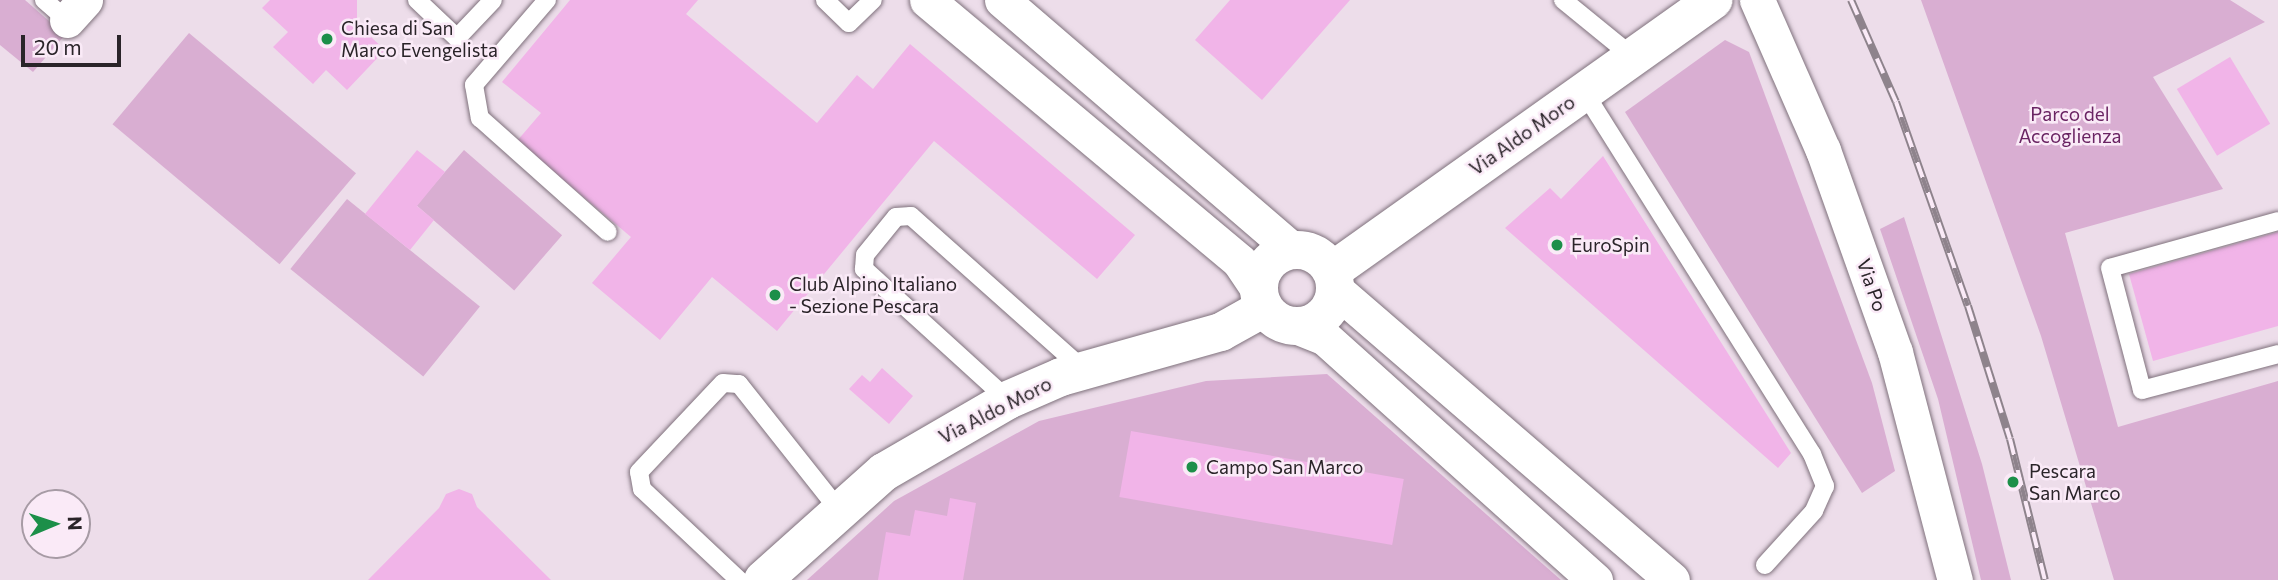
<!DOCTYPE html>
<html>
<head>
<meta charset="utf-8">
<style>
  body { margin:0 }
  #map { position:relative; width:2278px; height:580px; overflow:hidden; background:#edddea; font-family:Commissioner,sans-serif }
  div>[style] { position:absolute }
  .green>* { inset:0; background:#d9aed2; transform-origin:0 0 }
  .building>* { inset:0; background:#f1b4e8; transform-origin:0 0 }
  .roads { filter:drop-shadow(0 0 2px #7f717c) drop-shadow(0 0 2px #7f717c) }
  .service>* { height:18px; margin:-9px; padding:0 9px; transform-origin:9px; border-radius:9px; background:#fff }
  .minor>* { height:35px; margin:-17.5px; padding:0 17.5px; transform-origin:17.5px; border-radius:17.5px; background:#fff }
  .tertiary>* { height:38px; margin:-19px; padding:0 19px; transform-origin:19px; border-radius:19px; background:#fff }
  .tertiary>.ring { margin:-19px; padding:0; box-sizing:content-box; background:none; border:38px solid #fff; border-radius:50% }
  .rail>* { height:8px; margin-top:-4px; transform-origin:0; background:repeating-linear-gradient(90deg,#faeaf7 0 16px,#8e838c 0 32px); box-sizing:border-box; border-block:2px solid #8e838c }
  .dots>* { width:19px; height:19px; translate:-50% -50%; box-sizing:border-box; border:4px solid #faeaf7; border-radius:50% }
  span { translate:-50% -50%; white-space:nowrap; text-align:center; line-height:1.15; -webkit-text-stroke:5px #faeaf7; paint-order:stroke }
  .poi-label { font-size:19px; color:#2a2429 }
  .left { translate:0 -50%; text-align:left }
  .park-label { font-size:19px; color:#6a2463 }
  .street-label { font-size:19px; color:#2a2429 }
  .north { position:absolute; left:21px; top:489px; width:70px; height:70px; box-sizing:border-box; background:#faeaf7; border:2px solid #a79ba5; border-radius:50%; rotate:88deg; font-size:19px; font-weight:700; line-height:28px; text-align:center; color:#2a2429 }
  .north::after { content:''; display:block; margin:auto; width:24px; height:32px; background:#1c8f49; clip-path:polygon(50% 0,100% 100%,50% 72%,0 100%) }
  .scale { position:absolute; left:21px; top:35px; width:100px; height:32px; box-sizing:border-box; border:4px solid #2a2429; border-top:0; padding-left:9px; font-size:21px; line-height:24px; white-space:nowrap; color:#2a2429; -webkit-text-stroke:5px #faeaf7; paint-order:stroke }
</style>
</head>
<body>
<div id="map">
  <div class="green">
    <i style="clip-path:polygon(0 0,25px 0,65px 35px,33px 72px,0 45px)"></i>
    <i style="clip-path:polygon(1921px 0,2230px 0,2265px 22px,2153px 77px,2223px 189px,2065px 233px,2118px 427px,2278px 381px,2278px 580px,2114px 580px,2041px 336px)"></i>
    <i style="left:189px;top:33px;width:218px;height:119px;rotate:40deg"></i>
    <i style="clip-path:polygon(1725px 40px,1749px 52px,1872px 383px,1895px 471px,1862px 493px,1625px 112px)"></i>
    <i style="left:464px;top:150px;width:130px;height:73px;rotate:41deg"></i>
    <i style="left:347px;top:199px;width:171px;height:90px;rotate:39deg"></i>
    <i style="clip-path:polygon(1904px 217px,1982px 464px,2011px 580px,1981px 580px,1938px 399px,1880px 229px)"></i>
    <i style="clip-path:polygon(1327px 374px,1561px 580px,807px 580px,894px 501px,1039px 421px,1206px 381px)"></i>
  </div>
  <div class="building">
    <i style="clip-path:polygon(270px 0,357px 0,357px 24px,385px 50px,347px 90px,326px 70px,313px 84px,273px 47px,288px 32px,262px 8px)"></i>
    <i style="clip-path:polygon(570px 0,698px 0,686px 14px,817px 123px,857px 75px,873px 89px,910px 44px,1135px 235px,1097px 279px,934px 141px,777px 331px,712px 277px,660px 340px,592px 283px,631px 237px,517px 141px,541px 113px,502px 82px)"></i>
    <i style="clip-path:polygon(1230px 0,1350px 0,1262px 100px,1195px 40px)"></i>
    <i style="left:2230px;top:57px;width:78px;height:62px;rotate:59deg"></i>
    <i style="clip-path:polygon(417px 150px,445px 172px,417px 206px,434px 220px,410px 250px,365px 214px)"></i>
    <i style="clip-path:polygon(1603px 156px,1791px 453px,1778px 468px,1505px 228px,1550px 188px,1561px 199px)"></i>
    <i style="clip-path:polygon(2278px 232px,2278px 326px,2153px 361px,2129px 274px)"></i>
    <i style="clip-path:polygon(882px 368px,913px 396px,889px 424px,849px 389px,862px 375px,870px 382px)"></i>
    <i style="left:1131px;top:431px;width:277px;height:67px;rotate:10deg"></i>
    <i style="clip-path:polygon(459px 489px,472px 494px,477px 507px,551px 580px,368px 580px,439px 508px,446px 494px)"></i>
    <i style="clip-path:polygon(950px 498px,976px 503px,963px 580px,878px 580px,886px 532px,910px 536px,915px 510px,947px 516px)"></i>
  </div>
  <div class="roads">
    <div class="service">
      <i style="left:44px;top:0;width:30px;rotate:41deg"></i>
      <i style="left:417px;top:0;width:55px;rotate:43.5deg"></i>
      <i style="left:457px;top:38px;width:52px;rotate:-46.5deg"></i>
      <i style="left:547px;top:0;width:112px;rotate:130.7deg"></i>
      <i style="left:474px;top:85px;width:34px;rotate:80deg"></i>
      <i style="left:480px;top:118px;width:171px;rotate:41.7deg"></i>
      <i style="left:825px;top:0;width:33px;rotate:44deg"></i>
      <i style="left:849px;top:23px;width:33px;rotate:-44deg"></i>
      <i style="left:1563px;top:0;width:92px;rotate:39.2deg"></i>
      <i style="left:1584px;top:92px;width:428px;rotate:57.8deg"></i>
      <i style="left:1812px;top:454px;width:35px;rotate:68deg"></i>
      <i style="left:1825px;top:486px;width:27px;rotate:114deg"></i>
      <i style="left:1814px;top:511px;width:73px;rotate:132.2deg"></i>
      <i style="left:2278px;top:221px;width:174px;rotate:164.4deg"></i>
      <i style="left:2110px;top:268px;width:126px;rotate:75.3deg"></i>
      <i style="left:2142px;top:390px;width:141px;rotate:-14.8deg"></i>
      <i style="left:1008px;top:400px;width:195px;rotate:-137.7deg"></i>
      <i style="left:864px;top:269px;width:14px;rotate:-86deg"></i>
      <i style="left:865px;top:255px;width:49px;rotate:-50.8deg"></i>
      <i style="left:896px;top:217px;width:15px;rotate:-4deg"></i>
      <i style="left:911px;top:216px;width:232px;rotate:41.7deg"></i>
      <i style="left:739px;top:580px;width:133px;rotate:-136.8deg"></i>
      <i style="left:642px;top:489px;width:17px;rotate:-100deg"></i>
      <i style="left:639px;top:472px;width:122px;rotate:-46.7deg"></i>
      <i style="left:723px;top:383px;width:16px;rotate:4deg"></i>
      <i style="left:739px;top:384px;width:159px;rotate:51.6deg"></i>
    </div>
    <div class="minor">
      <i style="left:927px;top:0;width:407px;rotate:39.9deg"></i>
      <i style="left:1239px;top:261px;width:34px;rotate:56deg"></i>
      <i style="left:1002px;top:0;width:381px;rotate:40.7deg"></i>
      <i style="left:1757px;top:0;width:164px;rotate:66.3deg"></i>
      <i style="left:1823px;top:150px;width:214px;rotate:70.4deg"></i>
      <i style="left:1895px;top:352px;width:236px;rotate:75.3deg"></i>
      <i style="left:67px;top:20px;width:27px;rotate:-48deg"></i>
      <i style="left:1335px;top:289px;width:445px;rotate:40.8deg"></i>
      <i style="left:1298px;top:327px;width:29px;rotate:22deg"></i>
      <i style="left:1325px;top:338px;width:363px;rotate:41.9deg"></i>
    </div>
    <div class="tertiary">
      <i class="ring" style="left:1259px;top:250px;width:38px;height:38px"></i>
      <i style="left:1332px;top:271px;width:468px;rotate:-35.4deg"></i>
      <i style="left:763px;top:580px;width:162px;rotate:-41.8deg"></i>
      <i style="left:884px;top:472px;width:143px;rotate:-30.1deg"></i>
      <i style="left:1008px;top:400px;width:58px;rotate:-23.5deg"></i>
      <i style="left:1061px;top:377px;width:166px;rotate:-15.7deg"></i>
      <i style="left:1221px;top:332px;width:49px;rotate:-29.2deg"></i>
    </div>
  </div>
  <div class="rail">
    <i style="left:1851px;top:0;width:111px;rotate:66.2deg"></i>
    <i style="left:1896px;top:102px;width:216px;rotate:70.6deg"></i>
    <i style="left:1968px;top:306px;width:139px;rotate:72.5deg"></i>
    <i style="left:2010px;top:439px;width:145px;rotate:76.1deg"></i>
  </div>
  <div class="dots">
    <i style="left:327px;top:39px;background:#1c8f49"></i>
    <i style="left:1557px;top:245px;background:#1c8f49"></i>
    <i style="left:775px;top:295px;background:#1c8f49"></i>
    <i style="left:1192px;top:467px;background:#1c8f49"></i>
    <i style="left:2013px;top:482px;background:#1c8f49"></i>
  </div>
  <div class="poi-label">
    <span class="left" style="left:341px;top:39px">Chiesa di San<br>Marco Evengelista</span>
    <span class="left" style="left:1571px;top:245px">EuroSpin</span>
    <span class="left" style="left:789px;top:295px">Club Alpino Italiano<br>- Sezione Pescara</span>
    <span class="left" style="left:1206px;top:467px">Campo San Marco</span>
    <span class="left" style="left:2029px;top:482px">Pescara<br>San Marco</span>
  </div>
  <div class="park-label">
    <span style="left:2070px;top:125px">Parco del<br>Accoglienza</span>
  </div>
  <div class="street-label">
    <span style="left:1522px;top:135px;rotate:-35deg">Via Aldo Moro</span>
    <span style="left:1872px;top:285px;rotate:71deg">Via Po</span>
    <span style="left:995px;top:410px;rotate:-27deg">Via Aldo Moro</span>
  </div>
  <div class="north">N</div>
  <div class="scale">20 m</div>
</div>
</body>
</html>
